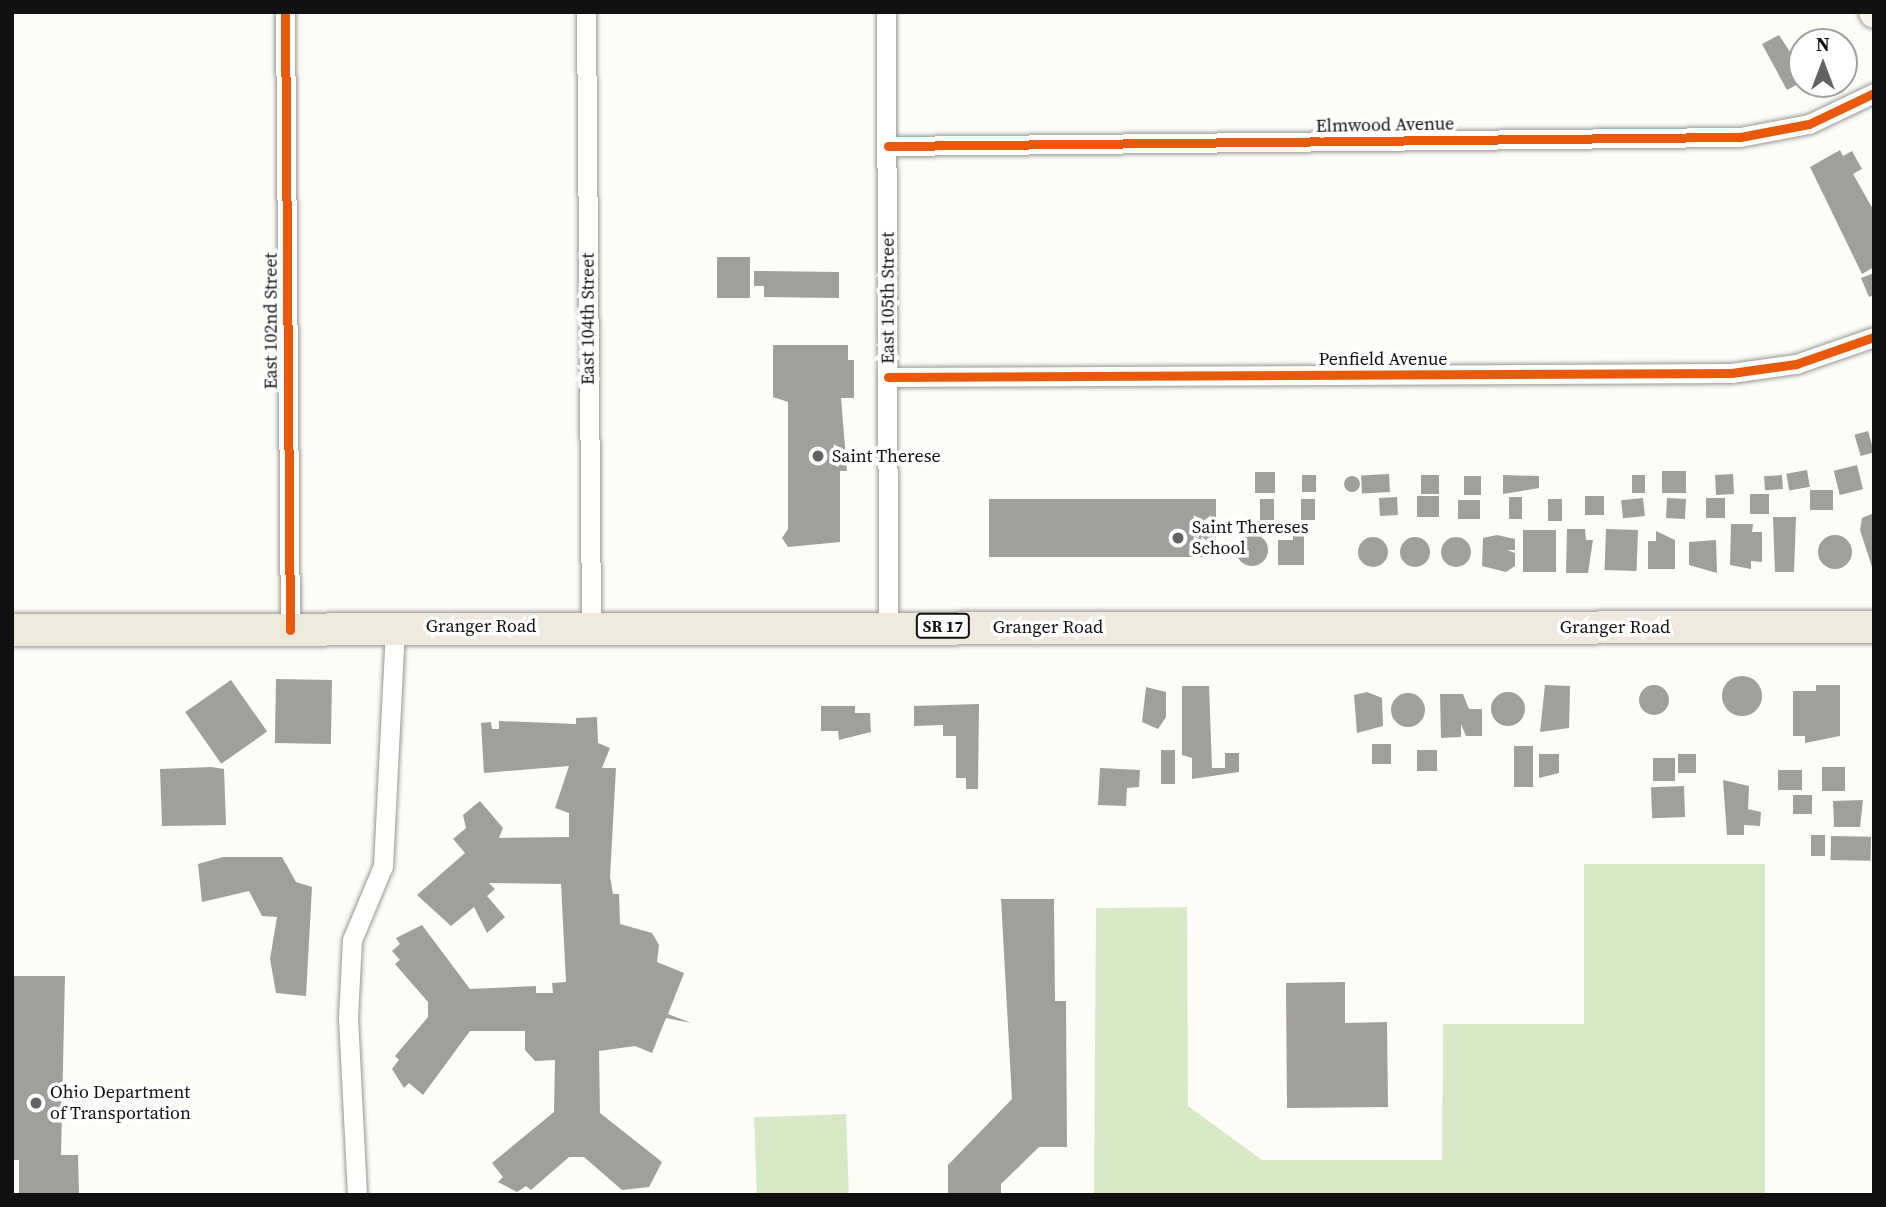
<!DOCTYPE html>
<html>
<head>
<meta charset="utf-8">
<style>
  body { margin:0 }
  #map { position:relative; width:1886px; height:1207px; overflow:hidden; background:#fdfcf7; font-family:"Source Serif 4",serif }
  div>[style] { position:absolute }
  .forest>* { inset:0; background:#d8eac5; transform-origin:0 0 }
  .building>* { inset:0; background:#a19f9c; transform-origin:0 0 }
  .round { border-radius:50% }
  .roads { filter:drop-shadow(0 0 2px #979795) drop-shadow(0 0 2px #979795) }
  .minor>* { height:19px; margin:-9.5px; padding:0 9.5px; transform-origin:9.5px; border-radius:9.5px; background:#fffffe }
  .secondary>* { height:28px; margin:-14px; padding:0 14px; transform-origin:14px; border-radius:14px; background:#f6f4eb }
  .primary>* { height:32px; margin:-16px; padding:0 16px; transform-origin:16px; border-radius:16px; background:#ede9dc }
  .cycleway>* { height:9px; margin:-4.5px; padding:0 4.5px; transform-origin:4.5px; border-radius:4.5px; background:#e8590c }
  .dots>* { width:19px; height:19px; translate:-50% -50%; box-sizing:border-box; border:4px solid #fff; border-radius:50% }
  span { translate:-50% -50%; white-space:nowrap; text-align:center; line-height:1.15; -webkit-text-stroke:7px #fff; paint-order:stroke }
  .shield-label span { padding:2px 5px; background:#fff; border:2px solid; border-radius:5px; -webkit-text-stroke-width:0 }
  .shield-label { font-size:16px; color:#111; font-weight:700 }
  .street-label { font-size:18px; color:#111 }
  .poi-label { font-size:18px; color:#111 }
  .left { translate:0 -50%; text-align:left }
  .frame { position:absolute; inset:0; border:14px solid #111; pointer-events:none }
  .north { position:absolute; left:1788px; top:28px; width:70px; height:70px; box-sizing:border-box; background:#fff; border:2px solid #a0a0a0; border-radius:50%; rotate:0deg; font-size:19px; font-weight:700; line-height:28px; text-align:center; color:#111 }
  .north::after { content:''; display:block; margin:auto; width:24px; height:32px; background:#646362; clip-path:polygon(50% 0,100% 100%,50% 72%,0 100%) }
</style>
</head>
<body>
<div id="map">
  <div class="forest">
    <i style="clip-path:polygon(1584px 864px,1765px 864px,1765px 1195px,1094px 1195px,1096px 908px,1187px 907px,1188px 1106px,1262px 1160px,1442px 1160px,1443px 1024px,1584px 1024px)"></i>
    <i style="left:846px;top:1114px;width:81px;height:92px;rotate:88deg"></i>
  </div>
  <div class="building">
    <i style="clip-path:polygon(1831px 30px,1837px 42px,1803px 42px,1812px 40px)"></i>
    <i style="clip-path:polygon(1779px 35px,1790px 52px,1802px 46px,1802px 82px,1787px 90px,1762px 44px)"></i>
    <i style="clip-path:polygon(1840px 150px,1843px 156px,1852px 151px,1862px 169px,1853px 174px,1874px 211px,1874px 267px,1862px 274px,1810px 167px)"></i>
    <i style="left:717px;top:257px;width:33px;height:41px"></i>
    <i style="clip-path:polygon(754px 271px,839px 272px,839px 298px,764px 297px,764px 286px,754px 286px)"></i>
    <i style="clip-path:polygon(1874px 273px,1874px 295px,1869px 297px,1861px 278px)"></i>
    <i style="clip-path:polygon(773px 345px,848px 345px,848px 360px,854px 360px,854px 398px,841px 398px,847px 471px,840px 471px,840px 542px,788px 547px,782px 538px,788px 529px,788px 402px,773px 397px)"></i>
    <i style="left:1868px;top:431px;width:22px;height:14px;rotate:74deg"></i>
    <i style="left:1857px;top:465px;width:25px;height:24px;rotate:76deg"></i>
    <i style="left:1807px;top:470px;width:17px;height:21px;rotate:80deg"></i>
    <i style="left:1686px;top:471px;width:22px;height:24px;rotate:90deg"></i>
    <i style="left:1255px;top:472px;width:20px;height:21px"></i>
    <i style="left:1389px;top:474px;width:18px;height:28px;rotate:87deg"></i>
    <i style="left:1733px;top:474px;width:20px;height:18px;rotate:87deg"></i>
    <i style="left:1302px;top:475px;width:14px;height:17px"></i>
    <i style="left:1439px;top:475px;width:19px;height:18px;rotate:90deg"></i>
    <i style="clip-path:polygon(1503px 475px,1539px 476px,1539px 488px,1503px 494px)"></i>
    <i style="left:1632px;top:475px;width:13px;height:18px"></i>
    <i style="left:1782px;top:475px;width:14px;height:18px;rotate:86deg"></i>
    <i class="round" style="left:1344px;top:476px;width:16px;height:16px"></i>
    <i style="left:1464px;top:476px;width:17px;height:19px"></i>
    <i style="left:1810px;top:490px;width:23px;height:20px"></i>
    <i style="left:1750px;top:494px;width:19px;height:20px"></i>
    <i style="left:1417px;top:496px;width:22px;height:21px"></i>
    <i style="left:1585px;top:496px;width:19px;height:19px"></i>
    <i style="left:1397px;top:497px;width:18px;height:18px;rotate:87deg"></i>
    <i style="left:1509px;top:497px;width:13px;height:22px"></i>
    <i style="left:1643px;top:498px;width:18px;height:22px;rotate:84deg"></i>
    <i style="left:1667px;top:498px;width:19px;height:20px;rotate:3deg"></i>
    <i style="left:1706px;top:498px;width:19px;height:20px"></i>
    <i style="left:989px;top:499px;width:227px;height:58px"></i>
    <i style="left:1260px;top:499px;width:14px;height:21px"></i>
    <i style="left:1301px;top:499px;width:14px;height:21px"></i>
    <i style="left:1548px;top:499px;width:14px;height:22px"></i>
    <i style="left:1458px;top:500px;width:22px;height:19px"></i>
    <i style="clip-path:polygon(1874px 513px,1874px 570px,1873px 570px,1860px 530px,1862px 518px)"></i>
    <i style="clip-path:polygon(1773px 517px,1796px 517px,1794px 572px,1775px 572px)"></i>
    <i style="clip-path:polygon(1731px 524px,1753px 524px,1752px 532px,1762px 532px,1762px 562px,1751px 561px,1751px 569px,1730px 565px)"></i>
    <i style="clip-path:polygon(1567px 529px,1585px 529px,1586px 540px,1593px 540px,1588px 573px,1566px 573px)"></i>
    <i style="left:1606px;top:529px;width:32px;height:41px;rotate:2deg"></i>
    <i style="left:1523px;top:530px;width:33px;height:42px"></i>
    <i style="clip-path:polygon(1656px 531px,1675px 540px,1675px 569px,1648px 569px,1648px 541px,1656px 541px)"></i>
    <i style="clip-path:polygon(1293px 533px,1304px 533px,1304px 565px,1278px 565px,1278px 540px,1293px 540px)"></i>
    <i class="round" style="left:1236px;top:534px;width:32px;height:32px"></i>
    <i style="clip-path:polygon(1497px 535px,1515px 539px,1515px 550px,1507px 550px,1515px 553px,1515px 566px,1506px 572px,1482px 566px,1483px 538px)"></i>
    <i class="round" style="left:1818px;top:535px;width:34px;height:34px"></i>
    <i class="round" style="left:1358px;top:537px;width:30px;height:30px"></i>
    <i class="round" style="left:1441px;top:537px;width:30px;height:30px"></i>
    <i class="round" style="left:1400px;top:537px;width:30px;height:30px"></i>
    <i style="clip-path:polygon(1716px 540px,1717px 573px,1689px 565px,1689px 542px)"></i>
    <i class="round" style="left:1722px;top:676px;width:40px;height:40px"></i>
    <i style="left:231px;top:680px;width:63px;height:56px;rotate:55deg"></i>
    <i style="left:332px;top:680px;width:64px;height:56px;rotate:91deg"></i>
    <i style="clip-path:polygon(1545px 685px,1570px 686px,1569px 728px,1540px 732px)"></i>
    <i style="clip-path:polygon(1816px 685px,1840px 685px,1840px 736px,1805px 743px,1805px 736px,1793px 736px,1793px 691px,1816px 691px)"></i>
    <i class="round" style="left:1639px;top:685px;width:30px;height:30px"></i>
    <i style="clip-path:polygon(1182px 686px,1209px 686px,1212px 768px,1225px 768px,1225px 753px,1239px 753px,1239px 772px,1192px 779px,1192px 758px,1182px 755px)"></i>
    <i style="clip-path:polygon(1146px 687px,1166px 692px,1166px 717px,1158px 729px,1142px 722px)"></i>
    <i style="clip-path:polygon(1367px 692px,1382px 698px,1383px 726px,1357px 733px,1354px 695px)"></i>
    <i class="round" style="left:1491px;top:692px;width:34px;height:34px"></i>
    <i class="round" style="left:1391px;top:693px;width:34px;height:34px"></i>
    <i style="clip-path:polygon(1440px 694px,1463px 694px,1469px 709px,1482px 709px,1482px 736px,1466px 736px,1461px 724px,1461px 737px,1441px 738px)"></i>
    <i style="clip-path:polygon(979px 704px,978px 789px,966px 789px,966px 778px,956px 778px,956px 736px,943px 736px,943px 725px,914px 726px,914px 706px)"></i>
    <i style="clip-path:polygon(821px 706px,855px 706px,855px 713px,870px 713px,871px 732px,839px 740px,838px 731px,821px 731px)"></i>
    <i style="clip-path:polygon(597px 717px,598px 743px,610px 748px,602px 768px,616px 768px,610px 877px,613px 894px,619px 894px,620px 924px,652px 933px,659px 945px,657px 962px,684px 973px,668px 1014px,691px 1023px,666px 1018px,652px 1053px,635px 1046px,599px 1051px,600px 1113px,662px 1162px,649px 1187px,622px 1190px,584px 1157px,569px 1157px,531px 1190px,526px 1186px,517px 1192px,498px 1182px,503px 1177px,492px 1163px,554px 1112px,555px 1060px,535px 1061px,525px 1050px,525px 1031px,470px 1031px,423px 1095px,409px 1083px,404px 1088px,392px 1069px,399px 1060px,395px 1056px,428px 1017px,428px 1002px,395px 964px,400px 960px,392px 951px,400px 944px,396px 938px,422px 925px,470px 989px,536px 986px,536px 993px,553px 993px,552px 983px,566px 982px,561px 884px,489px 883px,495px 889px,487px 896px,505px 917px,487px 933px,474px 907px,451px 926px,417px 895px,465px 853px,453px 839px,466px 828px,463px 815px,480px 801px,503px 828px,499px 838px,569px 837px,569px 813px,555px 808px,569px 766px,484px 773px,481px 723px,491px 722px,492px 729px,499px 729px,499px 721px,576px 724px,576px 718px)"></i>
    <i style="left:1372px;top:744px;width:19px;height:20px"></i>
    <i style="left:1514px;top:746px;width:19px;height:41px"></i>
    <i style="left:1161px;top:750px;width:14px;height:34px"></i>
    <i style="left:1437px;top:750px;width:21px;height:20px;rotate:90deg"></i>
    <i style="clip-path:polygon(1539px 754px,1559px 754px,1559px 773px,1539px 778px)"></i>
    <i style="left:1678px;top:754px;width:18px;height:19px"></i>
    <i style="left:1653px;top:758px;width:22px;height:23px"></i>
    <i style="clip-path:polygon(211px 767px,224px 769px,226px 825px,162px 826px,160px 769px)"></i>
    <i style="left:1822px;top:767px;width:23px;height:24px"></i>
    <i style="clip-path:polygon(1100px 768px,1140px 770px,1139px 787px,1127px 788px,1126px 806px,1098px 805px)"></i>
    <i style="left:1802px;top:770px;width:20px;height:24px;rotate:90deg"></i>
    <i style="clip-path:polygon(1723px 780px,1749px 786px,1748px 809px,1761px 812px,1760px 826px,1744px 825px,1744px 835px,1727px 835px)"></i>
    <i style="left:1684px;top:786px;width:31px;height:33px;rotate:88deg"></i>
    <i style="left:1793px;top:795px;width:19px;height:19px"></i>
    <i style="clip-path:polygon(1863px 800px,1860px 827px,1834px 827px,1833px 801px)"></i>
    <i style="left:1811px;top:835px;width:14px;height:21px"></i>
    <i style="left:1831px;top:836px;width:40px;height:24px;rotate:1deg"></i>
    <i style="clip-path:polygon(223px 857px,282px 857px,296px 882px,312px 887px,306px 996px,276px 993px,270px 959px,277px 917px,262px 916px,249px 891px,202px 902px,198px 864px)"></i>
    <i style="clip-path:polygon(1001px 899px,1054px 899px,1055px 1001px,1066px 1001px,1067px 1147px,1039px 1147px,1001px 1184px,1001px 1195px,948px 1195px,948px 1165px,1012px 1099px)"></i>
    <i style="clip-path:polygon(12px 976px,65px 976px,61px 1155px,78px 1155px,79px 1195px,19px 1195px,19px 1160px,12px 1160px)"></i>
    <i style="clip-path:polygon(1345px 982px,1345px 1023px,1387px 1022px,1388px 1107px,1287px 1108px,1286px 983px)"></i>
  </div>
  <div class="roads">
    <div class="minor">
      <i style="left:285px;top:12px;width:618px;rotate:89.54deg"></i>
      <i style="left:586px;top:12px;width:613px;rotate:89.53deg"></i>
      <i style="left:886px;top:12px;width:613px;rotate:89.81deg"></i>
      <i style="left:888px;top:146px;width:852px;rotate:-0.61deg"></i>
      <i style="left:1740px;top:137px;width:70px;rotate:-10.7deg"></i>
      <i style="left:1809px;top:124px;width:72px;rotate:-25.5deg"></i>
      <i style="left:888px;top:377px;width:843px;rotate:-0.27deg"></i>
      <i style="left:1731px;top:373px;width:66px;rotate:-7.9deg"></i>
      <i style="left:1796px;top:364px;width:83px;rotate:-19.1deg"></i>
      <i style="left:357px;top:1195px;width:177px;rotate:-92.9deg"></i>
      <i style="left:348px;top:1018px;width:78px;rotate:-87.1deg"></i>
      <i style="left:352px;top:940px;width:80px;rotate:-67.3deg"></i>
      <i style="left:383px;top:866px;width:239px;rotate:-87.1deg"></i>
    </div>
    <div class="secondary">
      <i style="left:1873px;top:12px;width:2px;rotate:63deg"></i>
    </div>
    <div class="primary">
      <i style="left:12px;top:630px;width:1862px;rotate:-0.09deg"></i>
    </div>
  </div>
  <div class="cycleway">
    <i style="left:285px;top:12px;width:618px;rotate:89.54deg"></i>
    <i style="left:888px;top:146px;width:852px;rotate:-0.61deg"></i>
    <i style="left:1740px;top:137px;width:70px;rotate:-10.7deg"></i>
    <i style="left:1809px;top:124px;width:72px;rotate:-25.5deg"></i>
    <i style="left:888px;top:377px;width:843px;rotate:-0.27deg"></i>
    <i style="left:1731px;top:373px;width:66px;rotate:-7.9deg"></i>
    <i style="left:1796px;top:364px;width:83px;rotate:-19.1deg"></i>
  </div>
  <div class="dots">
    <i style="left:818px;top:456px;background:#646362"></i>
    <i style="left:1178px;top:538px;background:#646362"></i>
    <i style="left:36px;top:1103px;background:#646362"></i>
  </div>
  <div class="shield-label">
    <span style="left:943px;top:626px">SR 17</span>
  </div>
  <div class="street-label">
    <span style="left:1385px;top:125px;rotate:-1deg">Elmwood Avenue</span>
    <span style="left:888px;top:298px;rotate:-90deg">East 105th Street</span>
    <span style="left:588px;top:319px;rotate:-90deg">East 104th Street</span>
    <span style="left:271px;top:321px;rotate:-90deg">East 102nd Street</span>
    <span style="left:1383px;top:359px">Penfield Avenue</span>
    <span style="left:481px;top:626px">Granger Road</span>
    <span style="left:1048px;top:627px">Granger Road</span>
    <span style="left:1615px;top:627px">Granger Road</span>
  </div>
  <div class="poi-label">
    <span class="left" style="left:832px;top:456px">Saint Therese</span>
    <span class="left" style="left:1192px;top:538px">Saint Thereses<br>School</span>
    <span class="left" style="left:50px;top:1103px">Ohio Department<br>of Transportation</span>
  </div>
  <div class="frame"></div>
  <div class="north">N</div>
</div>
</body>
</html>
